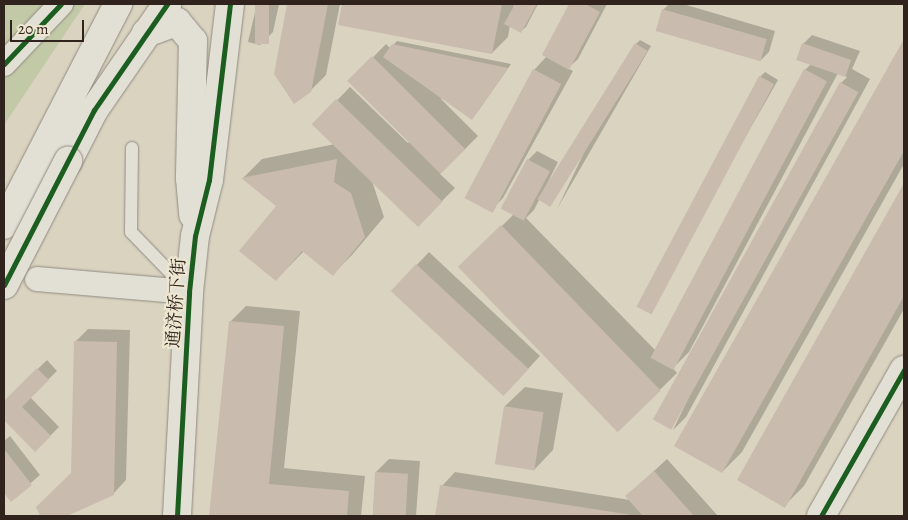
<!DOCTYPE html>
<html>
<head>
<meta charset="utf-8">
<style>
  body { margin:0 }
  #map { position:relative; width:908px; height:520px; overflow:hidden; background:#dad3c0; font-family:Alegreya,"Noto Serif SC",serif }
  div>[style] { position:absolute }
  .green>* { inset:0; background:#c2c9a7 }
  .shadow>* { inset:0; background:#0003 }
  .building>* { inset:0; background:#c9bcae; transform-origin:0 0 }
  .roads { filter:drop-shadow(0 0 1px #918b80) drop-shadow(0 0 1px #918b80) }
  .service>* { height:12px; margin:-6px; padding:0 6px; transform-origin:6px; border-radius:6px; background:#e2dfd5 }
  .minor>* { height:24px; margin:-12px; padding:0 12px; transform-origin:12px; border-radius:12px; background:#e2dfd5 }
  .tertiary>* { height:28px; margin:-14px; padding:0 14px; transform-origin:14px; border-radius:14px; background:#e2dfd5 }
  .bridges { filter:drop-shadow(0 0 1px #918b80) drop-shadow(0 0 1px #918b80) }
  .tertiary-bridge>* { height:28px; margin:-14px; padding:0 14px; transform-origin:14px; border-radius:14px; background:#e2dfd5 }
  .cycleway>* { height:5px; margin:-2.5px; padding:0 2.5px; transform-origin:2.5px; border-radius:2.5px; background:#1b5e20 }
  span { translate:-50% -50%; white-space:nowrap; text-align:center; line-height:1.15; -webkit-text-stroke:4.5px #ede6d0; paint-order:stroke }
  .street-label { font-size:18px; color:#30231e }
  .frame { position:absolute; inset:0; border:5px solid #30231e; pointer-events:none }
  .scale { position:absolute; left:10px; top:20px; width:74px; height:22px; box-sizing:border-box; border:2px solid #30231e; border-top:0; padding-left:6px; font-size:15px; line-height:18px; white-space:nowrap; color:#30231e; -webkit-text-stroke:4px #ede6d0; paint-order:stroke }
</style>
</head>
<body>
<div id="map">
  <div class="green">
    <i style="clip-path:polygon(4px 4px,85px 4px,4px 125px)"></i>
  </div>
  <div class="shadow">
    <i style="clip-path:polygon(257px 4px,279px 4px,273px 32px,260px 45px,248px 42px)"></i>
    <i style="clip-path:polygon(289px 4px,340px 4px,326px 75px,310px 91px,275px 73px)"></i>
    <i style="clip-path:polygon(343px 4px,514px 4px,513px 10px,517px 4px,538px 4px,526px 27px,521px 31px,510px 25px,508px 37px,492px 53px,339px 24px)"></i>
    <i style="clip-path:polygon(571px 4px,607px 4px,578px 59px,568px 68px,573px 71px,503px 198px,490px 211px,534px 70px,547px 56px,543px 54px)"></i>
    <i style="clip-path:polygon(669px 4px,683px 4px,775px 31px,769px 52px,760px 61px,663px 10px)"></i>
    <i style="clip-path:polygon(812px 35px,860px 51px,852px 69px,870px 79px,686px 417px,673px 430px,841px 83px,847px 77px,838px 73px,689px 352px,673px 368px,677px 373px,619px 430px,460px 267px,514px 214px,528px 160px,537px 151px,558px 162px,534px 210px,526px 218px,655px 350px,805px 70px,811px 64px,803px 44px)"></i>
    <i style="clip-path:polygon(640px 40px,651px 46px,557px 209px,636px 44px)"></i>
    <i style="clip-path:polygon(397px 41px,511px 64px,476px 114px,440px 98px,478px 136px,440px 174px,455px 188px,431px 212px,372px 181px,384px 217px,352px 255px,333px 274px,304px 251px,276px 280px,277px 206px,243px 178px,262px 159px,335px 144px,314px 124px,350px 87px,408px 143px,410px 141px,350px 81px,386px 44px,390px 48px)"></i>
    <i style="clip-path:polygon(904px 41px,904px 164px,742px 452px,722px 472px,675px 446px)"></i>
    <i style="clip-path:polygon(765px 72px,778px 80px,646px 310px,760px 77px)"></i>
    <i style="clip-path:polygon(904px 186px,904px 309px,804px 486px,784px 506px,738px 480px)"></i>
    <i style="clip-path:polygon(429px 252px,540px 356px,515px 383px,392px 291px)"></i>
    <i style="clip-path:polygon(246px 306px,300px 311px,284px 468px,365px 476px,361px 516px,211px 516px,230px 322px)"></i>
    <i style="clip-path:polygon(88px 329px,130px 330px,126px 480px,113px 494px,64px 516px,41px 516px,37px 507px,72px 473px,75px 342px)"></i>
    <i style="clip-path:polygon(47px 360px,57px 371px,30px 397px,59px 427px,35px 451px,4px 419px,4px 402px)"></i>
    <i style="clip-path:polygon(525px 387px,563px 393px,553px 450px,534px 470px,505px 406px)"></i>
    <i style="clip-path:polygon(10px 436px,40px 475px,11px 500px,4px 491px,4px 441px)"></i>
    <i style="clip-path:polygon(389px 459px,420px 461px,416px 516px,373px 516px,376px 472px)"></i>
    <i style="clip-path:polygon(667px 459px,718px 516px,437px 516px,442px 486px,455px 472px,630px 500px,627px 496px)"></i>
  </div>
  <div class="building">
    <i style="left:255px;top:4px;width:14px;height:40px"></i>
    <i style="clip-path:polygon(287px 4px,328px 4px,311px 92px,294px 104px,274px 74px)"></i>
    <i style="clip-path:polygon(342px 4px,502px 4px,492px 54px,338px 25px)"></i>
    <i style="clip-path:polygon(515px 4px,537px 4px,521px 33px,504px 24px)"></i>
    <i style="clip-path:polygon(569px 4px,585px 4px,600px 12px,569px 70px,542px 55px)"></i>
    <i style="left:662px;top:9px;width:109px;height:23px;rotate:16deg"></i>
    <i style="clip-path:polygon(904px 39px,904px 151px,722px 473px,674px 446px)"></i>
    <i style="left:635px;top:43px;width:15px;height:184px;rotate:32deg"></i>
    <i style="left:802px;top:43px;width:52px;height:18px;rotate:19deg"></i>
    <i style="clip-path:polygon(392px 44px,508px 68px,472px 120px,383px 57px)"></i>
    <i style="left:372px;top:56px;width:132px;height:35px;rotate:45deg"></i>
    <i style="left:533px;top:69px;width:32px;height:146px;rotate:28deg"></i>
    <i style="left:804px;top:69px;width:26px;height:327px;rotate:28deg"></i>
    <i style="left:759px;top:76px;width:17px;height:261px;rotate:28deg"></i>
    <i style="left:840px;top:82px;width:21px;height:386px;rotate:29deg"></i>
    <i style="left:336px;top:99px;width:148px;height:35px;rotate:44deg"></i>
    <i style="clip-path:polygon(337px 159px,334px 182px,351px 193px,365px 237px,333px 276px,302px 251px,276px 281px,239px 251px,276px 206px,241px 178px)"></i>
    <i style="left:527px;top:159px;width:26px;height:56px;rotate:28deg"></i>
    <i style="clip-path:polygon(904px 183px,904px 296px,785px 508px,737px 480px)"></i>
    <i style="left:501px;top:225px;width:230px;height:60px;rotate:46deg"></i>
    <i style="left:416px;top:264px;width:154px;height:37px;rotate:43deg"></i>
    <i style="clip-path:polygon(229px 321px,284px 326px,269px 484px,349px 491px,347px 516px,209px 516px)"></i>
    <i style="clip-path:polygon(74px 341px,117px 342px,114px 495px,67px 516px,40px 516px,36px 507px,71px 473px)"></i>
    <i style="clip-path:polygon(37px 368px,49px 380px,22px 407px,51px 436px,35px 452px,4px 420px,4px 401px)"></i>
    <i style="left:504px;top:406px;width:40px;height:59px;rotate:9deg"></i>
    <i style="clip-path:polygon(4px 449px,32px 485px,11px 502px,4px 493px)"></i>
    <i style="clip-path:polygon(654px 471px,694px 516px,643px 516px,625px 496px)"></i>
    <i style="left:375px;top:472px;width:33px;height:44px;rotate:3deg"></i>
    <i style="clip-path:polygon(440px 485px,632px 515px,632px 516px,435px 516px)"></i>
  </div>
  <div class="roads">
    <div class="service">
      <i style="left:132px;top:148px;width:84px;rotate:90.7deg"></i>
      <i style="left:131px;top:232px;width:81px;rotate:46deg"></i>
    </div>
    <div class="minor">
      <i style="left:4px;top:64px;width:83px;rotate:-46.5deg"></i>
      <i style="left:37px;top:279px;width:153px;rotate:4.9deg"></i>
    </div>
    <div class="tertiary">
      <i style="left:146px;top:33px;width:33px;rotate:-20deg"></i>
      <i style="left:177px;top:22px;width:25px;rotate:50deg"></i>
      <i style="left:193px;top:41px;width:137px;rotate:91.3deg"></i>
      <i style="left:190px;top:178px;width:37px;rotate:85deg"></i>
      <i style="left:68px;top:161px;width:57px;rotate:-63deg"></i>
      <i style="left:94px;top:110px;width:129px;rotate:-55.4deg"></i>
      <i style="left:4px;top:225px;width:249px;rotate:-62.7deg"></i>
      <i style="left:177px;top:516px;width:224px;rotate:-86.9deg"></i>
      <i style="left:189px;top:292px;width:56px;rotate:-83.9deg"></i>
      <i style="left:195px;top:236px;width:58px;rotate:-76deg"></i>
      <i style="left:209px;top:180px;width:177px;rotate:-83.2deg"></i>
      <i style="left:821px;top:516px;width:168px;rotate:-60.4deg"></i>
    </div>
  </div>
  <div class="bridges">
    <div class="tertiary-bridge">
      <i style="left:4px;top:285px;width:140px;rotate:-62.7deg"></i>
    </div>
  </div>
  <div class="cycleway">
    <i style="left:4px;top:64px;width:83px;rotate:-46.5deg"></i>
    <i style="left:4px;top:285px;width:197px;rotate:-62.8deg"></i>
    <i style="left:94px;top:110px;width:129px;rotate:-55.4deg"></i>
    <i style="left:177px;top:516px;width:224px;rotate:-86.9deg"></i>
    <i style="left:189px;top:292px;width:56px;rotate:-83.9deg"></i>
    <i style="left:195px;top:236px;width:58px;rotate:-76deg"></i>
    <i style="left:209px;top:180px;width:177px;rotate:-83.2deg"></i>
    <i style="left:821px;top:516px;width:168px;rotate:-60.4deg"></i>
  </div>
  <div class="street-label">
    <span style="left:176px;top:303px;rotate:-86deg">通济桥下街</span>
  </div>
  <div class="frame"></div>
  <div class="scale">20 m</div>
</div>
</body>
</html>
